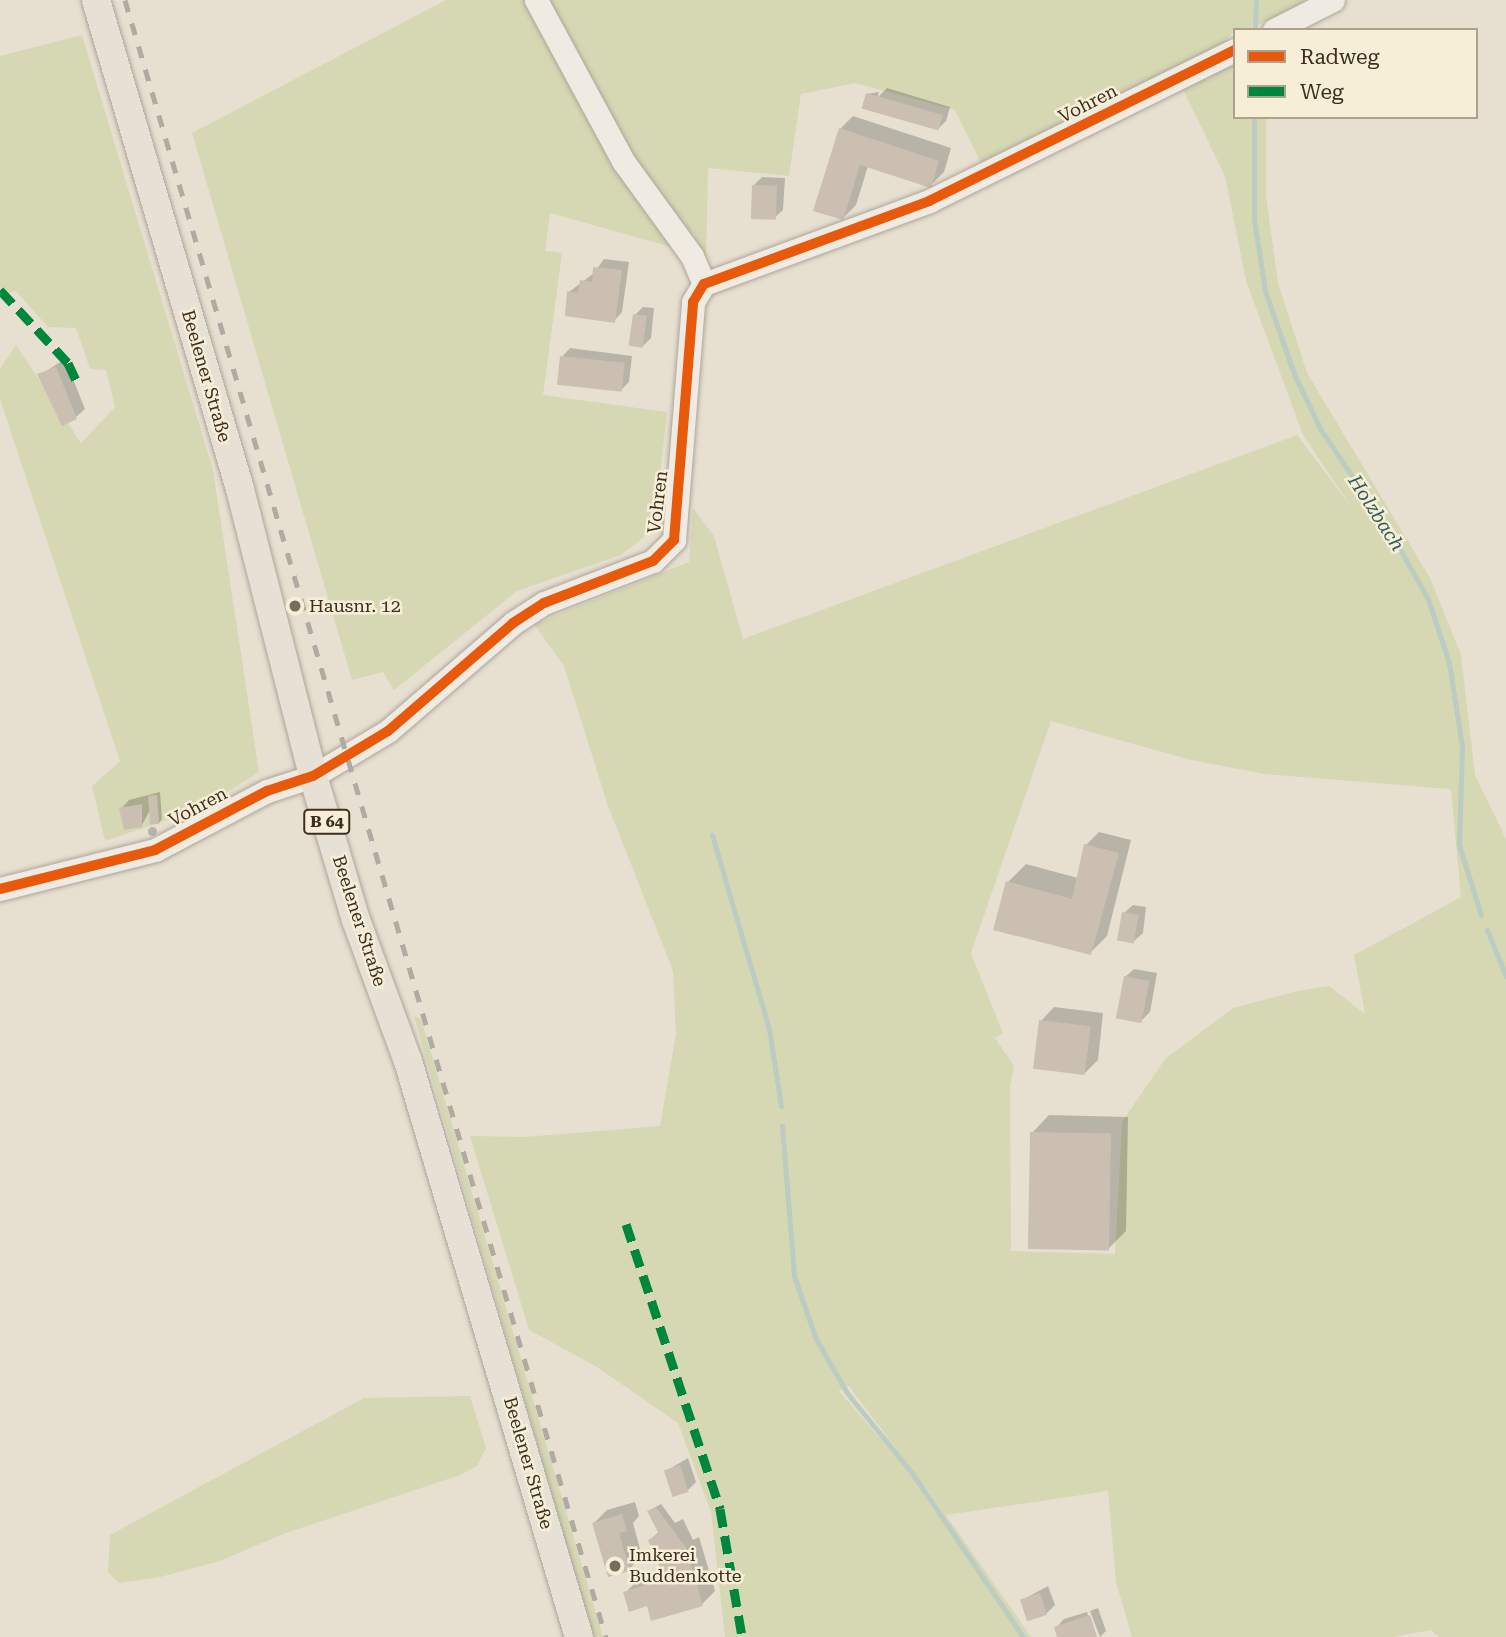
<!DOCTYPE html>
<html>
<head>
<meta charset="utf-8">
<style>
  body { margin:0 }
  #map { position:relative; width:1506px; height:1637px; overflow:hidden; background:#e7e0d1; font-family:"Roboto Serif",serif }
  div>[style] { position:absolute }
  .green>* { inset:0; background:#d6d7b3 }
  .shadow>* { inset:0; background:#0003 }
  .round { border-radius:50% }
  .stream>* { height:5px; margin:-2.5px; padding:0 2.5px; transform-origin:2.5px; border-radius:2.5px; background:#bcccc2 }
  .building>* { inset:0; background:#cbbfb2; transform-origin:0 0 }
  .roads { filter:drop-shadow(0 0 2px #ada599) drop-shadow(0 0 2px #ada599) }
  .minor>* { height:23px; margin:-11.5px; padding:0 11.5px; transform-origin:11.5px; border-radius:11.5px; background:#efebe3 }
  .major>* { height:28px; margin:-14px; padding:0 14px; transform-origin:14px; border-radius:14px; background:#e6e1d4 }
  .rail>* { height:5px; margin-top:-2.5px; transform-origin:0; background:repeating-linear-gradient(90deg,#afaaa2 0 12px,transparent 0 24px) }
  .quiet>* { height:9px; margin-top:-4.5px; transform-origin:0; background:repeating-linear-gradient(90deg,#00873e 0 18px,transparent 0 27px) }
  .cycleway>* { height:10px; margin:-5px; padding:0 5px; transform-origin:5px; border-radius:5px; background:#e8590c }
  .dots>* { width:19px; height:19px; translate:-50% -50%; box-sizing:border-box; border:4px solid #f7eed8; border-radius:50% }
  span { translate:-50% -50%; white-space:nowrap; text-align:center; line-height:1.15; -webkit-text-stroke:5px #f7eed8; paint-order:stroke }
  .shield-label span { padding:2px 5px; background:#f7eed8; border:2px solid; border-radius:5px; -webkit-text-stroke-width:0 }
  .shield-label { font-size:16px; color:#3d2e20; font-weight:700 }
  .street-label { font-size:18px; color:#3d2e20 }
  .poi-label { font-size:18px; color:#3d2e20 }
  .left { translate:0 -50%; text-align:left }
  .water-label { font-size:19px; color:#2f5d5a; font-style:italic }
  .legend { position:absolute; left:1233px; top:28px; width:245px; height:91px; box-sizing:border-box; background:#f7eed8; border:2px solid #ada18e; margin:0; padding:9px 12px; list-style:none; font-size:21px; color:#3d2e20 }
  .legend li { display:flex; align-items:center; gap:14px; height:35px }
  .legend b { width:35px; border:2px solid #ada18e }
</style>
</head>
<body>
<div id="map">
  <div class="green">
    <i style="clip-path:polygon(446px 0,525px 0,616px 163px,671px 247px,550px 213px,545px 251px,562px 253px,543px 395px,667px 412px,655px 520px,644px 537px,621px 555px,517px 591px,394px 690px,383px 672px,352px 680px,192px 133px)"></i>
    <i style="clip-path:polygon(543px 0,1303px 0,1305px 4px,1246px 30px,1235px 30px,1217px 50px,984px 169px,955px 110px,855px 83px,801px 94px,789px 176px,708px 168px,706px 263px,693px 233px,686px 239px,630px 162px)"></i>
    <i style="clip-path:polygon(82px 35px,213px 470px,259px 772px,200px 809px,105px 841px,92px 786px,120px 761px,0 399px,0 369px,16px 345px,81px 443px,115px 407px,106px 370px,90px 369px,76px 328px,48px 327px,16px 291px,0 296px,0 56px)"></i>
    <i style="clip-path:polygon(evenodd,1235px 61px,1235px 117px,1266px 117px,1266px 196px,1278px 283px,1307px 373px,1430px 578px,1461px 655px,1475px 775px,1506px 839px,1506px 1637px,1439px 1637px,1431px 1630px,1393px 1637px,1132px 1637px,1116px 1582px,1108px 1491px,946px 1515px,1031px 1637px,725px 1637px,711px 1512px,678px 1423px,597px 1367px,529px 1330px,470px 1136px,524px 1137px,660px 1126px,676px 1034px,673px 971px,608px 806px,564px 666px,534px 624px,689px 562px,693px 508px,714px 536px,743px 639px,1297px 435px,1352px 508px,1303px 435px,1246px 281px,1225px 176px,1181px 85px,1235px 61px,1051px 721px,1191px 760px,1265px 774px,1451px 789px,1461px 897px,1354px 955px,1365px 1014px,1329px 986px,1297px 991px,1233px 1008px,1165px 1059px,1122px 1122px,1115px 1254px,1011px 1251px,1010px 1088px,1014px 1066px,995px 1038px,1003px 1033px,971px 953px,1051px 721px,1235px 61px,849px 1386px,936px 1502px,839px 1391px,849px 1386px)"></i>
    <i style="clip-path:polygon(414px 1016px,421px 1019px,603px 1637px,593px 1637px)"></i>
    <i style="clip-path:polygon(470px 1396px,486px 1448px,477px 1466px,460px 1475px,283px 1534px,220px 1561px,160px 1577px,119px 1583px,108px 1572px,110px 1535px,364px 1398px)"></i>
  </div>
  <div class="shadow">
    <i style="clip-path:polygon(887px 88px,950px 107px,946px 121px,938px 129px,867px 94px,879px 92px,877px 98px)"></i>
    <i style="clip-path:polygon(853px 116px,951px 148px,944px 172px,930px 186px,868px 166px,856px 205px,843px 218px,840px 129px)"></i>
    <i style="clip-path:polygon(762px 177px,785px 178px,783px 210px,774px 218px,754px 185px)"></i>
    <i style="clip-path:polygon(604px 259px,629px 262px,622px 312px,614px 321px,569px 292px,594px 273px)"></i>
    <i style="clip-path:polygon(643px 307px,654px 308px,651px 338px,642px 347px,635px 315px)"></i>
    <i style="clip-path:polygon(570px 348px,632px 356px,629px 382px,621px 390px,562px 357px)"></i>
    <i style="clip-path:polygon(65px 359px,85px 409px,76px 417px,40px 375px)"></i>
    <i style="clip-path:polygon(160px 792px,162px 819px,159px 823px,151px 808px,142px 825px,121px 809px,129px 800px)"></i>
    <i class="round" style="left:147.5px;top:826.5px;width:9px;height:9px"></i>
    <i style="clip-path:polygon(1099px 832px,1131px 840px,1107px 936px,1089px 954px,1008px 882px,1026px 864px,1078px 878px,1086px 845px)"></i>
    <i style="clip-path:polygon(1133px 905px,1146px 907px,1143px 933px,1134px 941px,1124px 913px)"></i>
    <i style="clip-path:polygon(1134px 969px,1157px 973px,1150px 1012px,1141px 1021px,1125px 977px)"></i>
    <i style="clip-path:polygon(1054px 1007px,1103px 1013px,1098px 1060px,1085px 1073px,1041px 1021px)"></i>
    <i style="clip-path:polygon(1049px 1115px,1128px 1117px,1126px 1231px,1108px 1249px,1032px 1133px)"></i>
    <i style="clip-path:polygon(688px 1458px,696px 1482px,688px 1490px,666px 1471px)"></i>
    <i style="clip-path:polygon(635px 1502px,639px 1516px,633px 1523px,642px 1556px,629px 1569px,594px 1523px,607px 1510px)"></i>
    <i style="clip-path:polygon(661px 1504px,675px 1523px,683px 1519px,693px 1540px,699px 1537px,715px 1591px,702px 1604px,648px 1604px,625px 1593px,638px 1580px,665px 1571px,650px 1540px,660px 1531px,649px 1511px)"></i>
    <i style="clip-path:polygon(1048px 1586px,1055px 1605px,1046px 1614px,1022px 1600px)"></i>
    <i style="clip-path:polygon(1098px 1608px,1106px 1631px,1100px 1637px,1090px 1611px)"></i>
    <i style="clip-path:polygon(1087px 1612px,1095px 1637px,1059px 1637px,1056px 1628px,1064px 1619px)"></i>
  </div>
  <div class="stream">
    <i style="left:1255px;top:28px;width:28px;rotate:-88deg"></i>
    <i style="left:1254px;top:117px;width:102px;rotate:90deg"></i>
    <i style="left:1254px;top:219px;width:73px;rotate:81.3deg"></i>
    <i style="left:1265px;top:291px;width:88px;rotate:70.7deg"></i>
    <i style="left:1294px;top:374px;width:62px;rotate:64.3deg"></i>
    <i style="left:1321px;top:430px;width:129px;rotate:56.1deg"></i>
    <i style="left:1393px;top:537px;width:71px;rotate:60.6deg"></i>
    <i style="left:1428px;top:599px;width:67px;rotate:71.8deg"></i>
    <i style="left:1449px;top:663px;width:84px;rotate:81.1deg"></i>
    <i style="left:1462px;top:746px;width:99px;rotate:91.7deg"></i>
    <i style="left:1459px;top:845px;width:73px;rotate:72.6deg"></i>
    <i style="left:712px;top:835px;width:202px;rotate:73.6deg"></i>
    <i style="left:769px;top:1029px;width:78px;rotate:81.1deg"></i>
    <i style="left:1487px;top:930px;width:50px;rotate:67.6deg"></i>
    <i style="left:782px;top:1126px;width:150px;rotate:85.4deg"></i>
    <i style="left:794px;top:1276px;width:67px;rotate:70.8deg"></i>
    <i style="left:816px;top:1339px;width:62px;rotate:60.1deg"></i>
    <i style="left:847px;top:1393px;width:103px;rotate:50.9deg"></i>
    <i style="left:912px;top:1473px;width:198px;rotate:55.9deg"></i>
  </div>
  <div class="building">
    <i style="left:866px;top:93px;width:80px;height:16px;rotate:16deg"></i>
    <i style="clip-path:polygon(839px 128px,939px 161px,931px 188px,860px 165px,843px 220px,813px 211px)"></i>
    <i style="left:752px;top:185px;width:25px;height:34px;rotate:2deg"></i>
    <i style="clip-path:polygon(593px 267px,622px 270px,615px 323px,565px 316px,567px 291px,578px 293px,580px 280px,592px 282px)"></i>
    <i style="left:633px;top:314px;width:14px;height:32px;rotate:8deg"></i>
    <i style="left:560px;top:356px;width:65px;height:29px;rotate:6deg"></i>
    <i style="clip-path:polygon(56px 367px,77px 419px,62px 426px,37px 374px)"></i>
    <i style="left:157px;top:795px;width:29px;height:9px;rotate:86deg"></i>
    <i style="clip-path:polygon(142px 804px,142px 827px,124px 830px,119px 808px)"></i>
    <i style="clip-path:polygon(1084px 844px,1119px 853px,1091px 955px,993px 930px,1006px 881px,1072px 899px)"></i>
    <i style="left:1122px;top:912px;width:17px;height:29px;rotate:10deg"></i>
    <i style="left:1124px;top:976px;width:26px;height:43px;rotate:11deg"></i>
    <i style="left:1039px;top:1020px;width:52px;height:49px;rotate:7deg"></i>
    <i style="left:1030px;top:1132px;width:81px;height:117px;rotate:1deg"></i>
    <i style="left:680px;top:1465px;width:28px;height:17px;rotate:72deg"></i>
    <i style="clip-path:polygon(656px 1507px,686px 1548px,703px 1606px,651px 1621px,647px 1606px,629px 1612px,623px 1592px,665px 1579px,648px 1540px,659px 1534px,647px 1511px)"></i>
    <i style="clip-path:polygon(622px 1514px,627px 1531px,619px 1533px,630px 1571px,608px 1577px,592px 1523px)"></i>
    <i style="left:1040px;top:1593px;width:23px;height:21px;rotate:72deg"></i>
    <i style="clip-path:polygon(1090px 1615px,1097px 1637px,1057px 1637px,1054px 1627px)"></i>
  </div>
  <div class="roads">
    <div class="minor">
      <i style="left:536px;top:0;width:183px;rotate:61.6deg"></i>
      <i style="left:623px;top:161px;width:117px;rotate:54deg"></i>
      <i style="left:692px;top:256px;width:30px;rotate:67deg"></i>
      <i style="left:1274px;top:30px;width:66px;rotate:-27deg"></i>
      <i style="left:0;top:889px;width:160px;rotate:-14.1deg"></i>
      <i style="left:155px;top:850px;width:127px;rotate:-27.8deg"></i>
      <i style="left:267px;top:791px;width:48px;rotate:-18.1deg"></i>
      <i style="left:313px;top:776px;width:87px;rotate:-31deg"></i>
      <i style="left:388px;top:731px;width:165px;rotate:-40.8deg"></i>
      <i style="left:513px;top:623px;width:37px;rotate:-33deg"></i>
      <i style="left:544px;top:603px;width:117px;rotate:-21.1deg"></i>
      <i style="left:653px;top:561px;width:30px;rotate:-45deg"></i>
      <i style="left:674px;top:540px;width:239px;rotate:-85.4deg"></i>
      <i style="left:693px;top:302px;width:21px;rotate:-59deg"></i>
      <i style="left:704px;top:284px;width:240px;rotate:-20.2deg"></i>
      <i style="left:929px;top:201px;width:341px;rotate:-26.3deg"></i>
    </div>
    <div class="major">
      <i style="left:96px;top:0;width:510px;rotate:73.59deg"></i>
      <i style="left:240px;top:489px;width:296px;rotate:75.7deg"></i>
      <i style="left:313px;top:776px;width:150px;rotate:73.4deg"></i>
      <i style="left:356px;top:920px;width:150px;rotate:69.8deg"></i>
      <i style="left:408px;top:1061px;width:601px;rotate:73.47deg"></i>
    </div>
  </div>
  <div class="rail">
    <i style="left:125px;top:0;width:1706px;rotate:73.63deg"></i>
  </div>
  <div class="quiet">
    <i style="left:0;top:290px;width:100px;rotate:47deg"></i>
    <i style="left:68px;top:363px;width:19px;rotate:65deg"></i>
    <i style="left:626px;top:1224px;width:300px;rotate:71.7deg"></i>
    <i style="left:720px;top:1509px;width:130px;rotate:80.2deg"></i>
  </div>
  <div class="cycleway">
    <i style="left:0;top:889px;width:160px;rotate:-14.1deg"></i>
    <i style="left:155px;top:850px;width:127px;rotate:-27.8deg"></i>
    <i style="left:267px;top:791px;width:48px;rotate:-18.1deg"></i>
    <i style="left:313px;top:776px;width:87px;rotate:-31deg"></i>
    <i style="left:388px;top:731px;width:165px;rotate:-40.8deg"></i>
    <i style="left:513px;top:623px;width:37px;rotate:-33deg"></i>
    <i style="left:544px;top:603px;width:117px;rotate:-21.1deg"></i>
    <i style="left:653px;top:561px;width:30px;rotate:-45deg"></i>
    <i style="left:674px;top:540px;width:239px;rotate:-85.4deg"></i>
    <i style="left:693px;top:302px;width:21px;rotate:-59deg"></i>
    <i style="left:704px;top:284px;width:240px;rotate:-20.2deg"></i>
    <i style="left:929px;top:201px;width:341px;rotate:-26.3deg"></i>
  </div>
  <div class="dots">
    <i style="left:295px;top:606px;background:#786c5e"></i>
    <i style="left:615px;top:1566px;background:#786c5e"></i>
  </div>
  <div class="shield-label">
    <span style="left:327px;top:822px">B 64</span>
  </div>
  <div class="street-label">
    <span style="left:1088px;top:104px;rotate:-27deg">Vohren</span>
    <span style="left:206px;top:376px;rotate:74deg">Beelener Straße</span>
    <span style="left:658px;top:502px;rotate:-83deg">Vohren</span>
    <span style="left:198px;top:807px;rotate:-28deg">Vohren</span>
    <span style="left:359px;top:921px;rotate:72deg">Beelener Straße</span>
    <span style="left:528px;top:1463px;rotate:74deg">Beelener Straße</span>
  </div>
  <div class="poi-label">
    <span class="left" style="left:309px;top:606px">Hausnr. 12</span>
    <span class="left" style="left:629px;top:1566px">Imkerei<br>Buddenkotte</span>
  </div>
  <div class="water-label">
    <span style="left:1376px;top:513px;rotate:57deg">Holzbach</span>
  </div>
  <ul class="legend">
  <li><b style="height:9px;background:#e8590c"></b>Radweg</li>
  <li><b style="height:9px;background:#00873e"></b>Weg</li>
  </ul>
</div>
</body>
</html>
